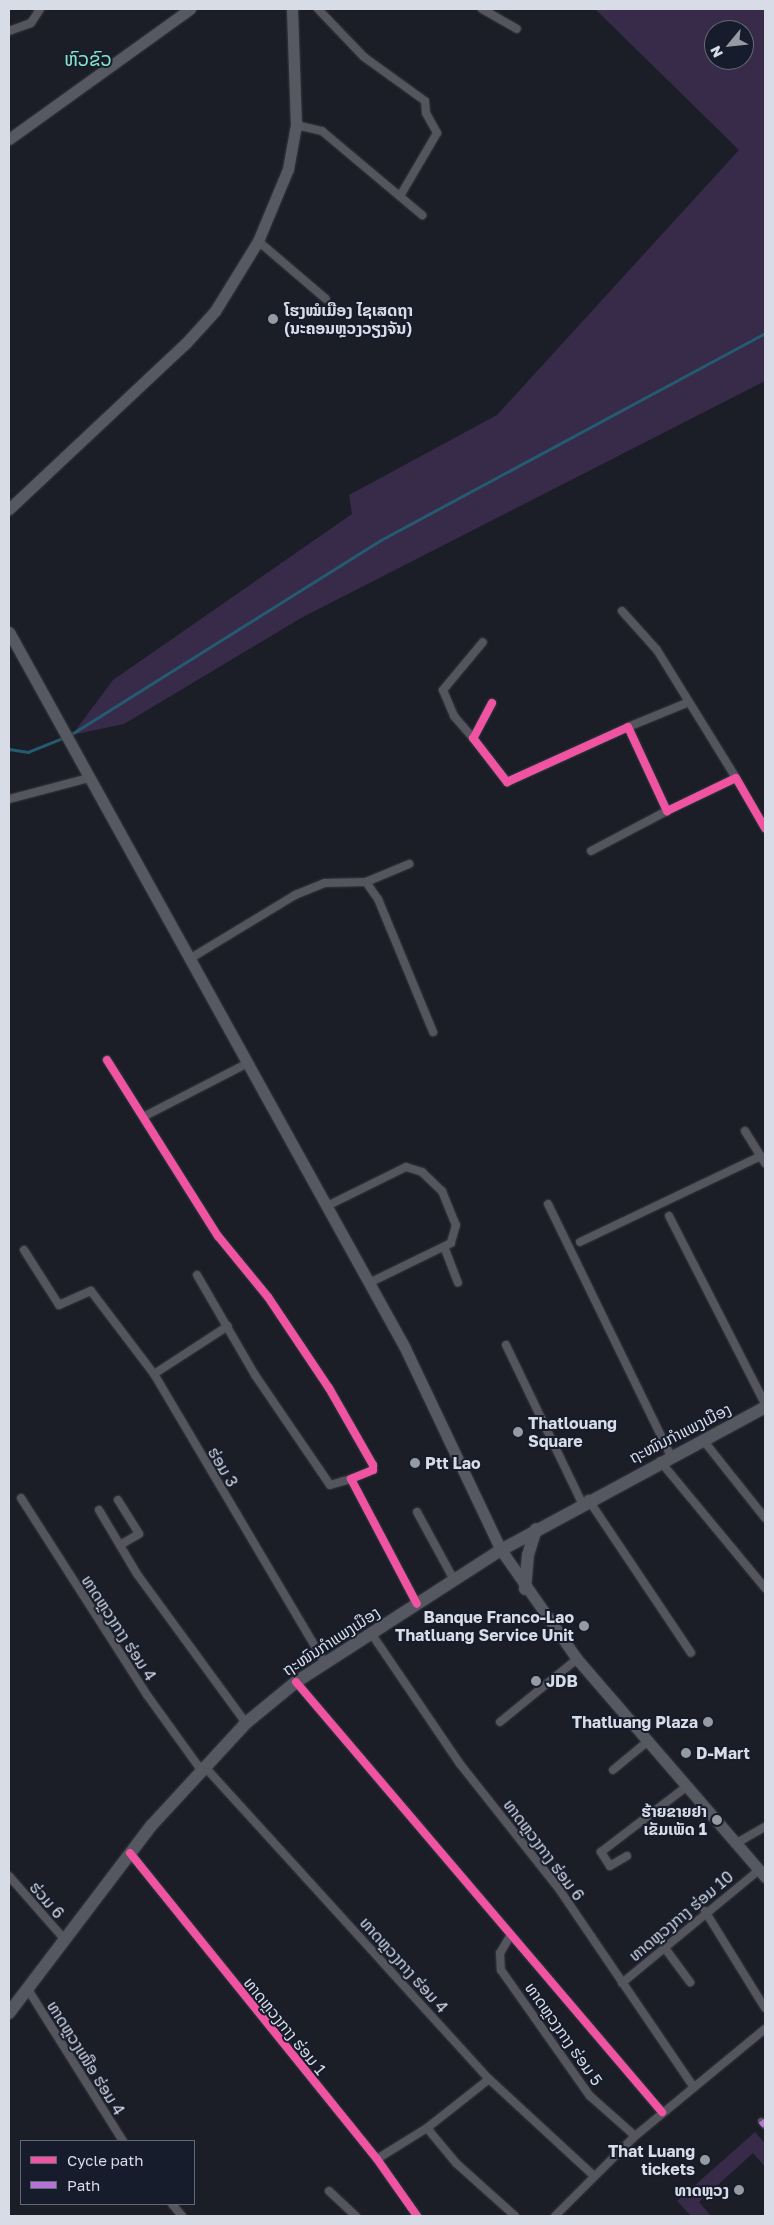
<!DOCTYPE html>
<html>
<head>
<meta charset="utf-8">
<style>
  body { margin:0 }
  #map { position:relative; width:774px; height:2225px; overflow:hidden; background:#1b1e26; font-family:"Golos Text","Noto Sans Lao",sans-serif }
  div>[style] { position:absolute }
  .green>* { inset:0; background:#372b49 }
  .stream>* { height:2.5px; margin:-1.25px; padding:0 1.25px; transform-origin:1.25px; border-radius:1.25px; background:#245b71 }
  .roads { filter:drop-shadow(0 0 1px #363940) drop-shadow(0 0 1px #363940) }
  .pedestrian>* { height:6px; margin:-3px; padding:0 3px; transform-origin:3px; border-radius:3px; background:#55555d }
  .minor>* { height:8px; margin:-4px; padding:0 4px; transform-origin:4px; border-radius:4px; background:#55555d }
  .secondary>* { height:11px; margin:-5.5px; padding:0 5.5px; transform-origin:5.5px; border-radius:5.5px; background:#575962 }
  .primary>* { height:12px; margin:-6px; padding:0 6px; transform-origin:6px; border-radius:6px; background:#565861 }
  .quiet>* { height:6px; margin-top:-3px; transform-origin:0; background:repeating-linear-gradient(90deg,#b673d3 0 12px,transparent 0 18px) }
  .cycleway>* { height:8px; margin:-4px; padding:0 4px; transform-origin:4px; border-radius:4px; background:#f153a3 }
  .dots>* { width:14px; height:14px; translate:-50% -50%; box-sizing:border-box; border:2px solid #161c2b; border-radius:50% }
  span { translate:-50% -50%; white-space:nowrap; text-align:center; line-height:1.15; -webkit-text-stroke:4px #161c2b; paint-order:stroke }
  .poi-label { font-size:16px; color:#d7dce6; font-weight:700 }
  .left { translate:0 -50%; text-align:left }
  .right { translate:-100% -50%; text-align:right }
  .street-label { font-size:16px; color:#d7dce6 }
  .quarter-label { font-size:19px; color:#87e5c8 }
  .frame { position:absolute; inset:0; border:10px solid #d7dce6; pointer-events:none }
  .legend { position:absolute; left:20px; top:2140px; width:175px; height:65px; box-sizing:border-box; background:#161c2b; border:1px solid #636976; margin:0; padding:6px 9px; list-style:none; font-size:15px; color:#d7dce6 }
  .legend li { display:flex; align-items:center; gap:10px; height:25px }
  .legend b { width:25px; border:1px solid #636976 }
  .north { position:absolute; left:704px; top:20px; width:50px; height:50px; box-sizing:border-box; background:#161c2b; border:1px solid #636976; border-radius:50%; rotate:242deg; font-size:14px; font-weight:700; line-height:20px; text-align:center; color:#d7dce6 }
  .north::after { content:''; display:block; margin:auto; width:18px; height:22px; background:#959aa3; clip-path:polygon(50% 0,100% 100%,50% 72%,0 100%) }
</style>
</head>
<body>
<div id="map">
  <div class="green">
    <i style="clip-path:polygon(evenodd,595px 9px,765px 9px,765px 381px,301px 618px,124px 724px,72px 735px,113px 680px,352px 514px,349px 495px,497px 415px,739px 150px,595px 9px,714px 30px,744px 30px,744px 60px,714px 60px,714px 30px)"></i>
    <i style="clip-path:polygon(755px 2132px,765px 2143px,765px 2167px,753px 2153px,699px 2202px,711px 2216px,691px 2216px,677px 2201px)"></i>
  </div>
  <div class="stream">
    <i style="left:70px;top:735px;width:365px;rotate:-32.1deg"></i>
    <i style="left:379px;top:541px;width:438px;rotate:-28.3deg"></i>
    <i style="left:9px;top:749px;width:19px;rotate:9deg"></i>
    <i style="left:28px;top:752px;width:38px;rotate:-22deg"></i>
  </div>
  <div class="roads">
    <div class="pedestrian">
      <i style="left:761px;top:2121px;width:6px;rotate:51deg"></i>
    </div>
    <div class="minor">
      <i style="left:318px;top:9px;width:66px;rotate:46.2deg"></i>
      <i style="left:364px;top:57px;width:75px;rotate:35.8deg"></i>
      <i style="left:425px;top:101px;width:12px;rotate:85deg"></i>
      <i style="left:426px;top:113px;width:23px;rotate:61deg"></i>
      <i style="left:437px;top:133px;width:73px;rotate:120.4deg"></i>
      <i style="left:482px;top:9px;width:40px;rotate:29.7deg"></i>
      <i style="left:9px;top:31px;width:23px;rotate:-20deg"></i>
      <i style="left:31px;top:23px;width:17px;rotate:-57deg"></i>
      <i style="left:296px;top:125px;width:27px;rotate:13deg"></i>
      <i style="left:322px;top:131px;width:131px;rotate:40deg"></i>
      <i style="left:258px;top:241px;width:89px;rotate:40.5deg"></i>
      <i style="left:622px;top:611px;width:52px;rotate:48.1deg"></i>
      <i style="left:657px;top:650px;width:150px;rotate:58.3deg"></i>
      <i style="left:492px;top:703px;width:40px;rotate:118deg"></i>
      <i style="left:473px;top:738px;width:56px;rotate:52.3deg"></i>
      <i style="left:507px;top:782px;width:133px;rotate:-24.4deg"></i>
      <i style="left:628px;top:727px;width:93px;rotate:65.1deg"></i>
      <i style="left:667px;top:811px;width:76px;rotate:-25.6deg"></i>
      <i style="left:736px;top:778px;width:58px;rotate:59.9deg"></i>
      <i style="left:628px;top:727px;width:66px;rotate:-22.3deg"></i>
      <i style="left:473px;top:738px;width:29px;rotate:-131deg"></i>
      <i style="left:454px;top:716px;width:28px;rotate:-113deg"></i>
      <i style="left:443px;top:690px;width:62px;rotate:-50.2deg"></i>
      <i style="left:9px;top:799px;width:83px;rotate:-14.7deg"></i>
      <i style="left:591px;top:851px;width:86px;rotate:-27.8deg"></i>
      <i style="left:366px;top:882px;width:47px;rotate:-22.7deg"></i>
      <i style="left:191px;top:958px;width:122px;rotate:-31.2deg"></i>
      <i style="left:295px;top:895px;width:32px;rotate:-22deg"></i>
      <i style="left:325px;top:883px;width:41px;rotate:-1.4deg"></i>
      <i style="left:366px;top:882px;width:21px;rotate:55deg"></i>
      <i style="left:378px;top:899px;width:144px;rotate:67.5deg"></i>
      <i style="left:107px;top:1060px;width:208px;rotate:57.8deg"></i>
      <i style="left:218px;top:1236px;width:79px;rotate:50.7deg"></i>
      <i style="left:268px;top:1297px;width:110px;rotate:56.2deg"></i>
      <i style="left:329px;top:1388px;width:89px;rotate:60.3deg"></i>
      <i style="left:373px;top:1465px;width:5px;rotate:90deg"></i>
      <i style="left:373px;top:1470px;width:24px;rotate:158deg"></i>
      <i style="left:351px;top:1479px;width:141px;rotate:62.2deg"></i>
      <i style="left:143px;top:1117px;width:118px;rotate:-27.2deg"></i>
      <i style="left:745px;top:1131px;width:38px;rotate:58deg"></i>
      <i style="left:548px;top:1204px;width:280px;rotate:64deg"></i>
      <i style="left:327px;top:1206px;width:88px;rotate:-26.3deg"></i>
      <i style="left:406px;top:1167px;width:17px;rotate:17deg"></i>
      <i style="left:422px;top:1172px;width:28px;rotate:44deg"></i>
      <i style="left:442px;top:1191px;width:37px;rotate:68deg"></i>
      <i style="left:456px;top:1225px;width:19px;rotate:106deg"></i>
      <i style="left:451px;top:1243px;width:91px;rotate:154deg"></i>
      <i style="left:669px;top:1216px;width:211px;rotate:62.9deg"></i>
      <i style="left:580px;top:1242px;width:200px;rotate:-25.4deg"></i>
      <i style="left:445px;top:1249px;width:36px;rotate:69deg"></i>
      <i style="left:24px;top:1250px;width:65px;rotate:57.5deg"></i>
      <i style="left:59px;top:1305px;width:35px;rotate:-24deg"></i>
      <i style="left:91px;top:1291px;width:104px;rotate:52.8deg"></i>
      <i style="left:154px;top:1374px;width:334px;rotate:59.4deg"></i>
      <i style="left:197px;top:1275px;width:116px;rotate:59.9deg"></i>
      <i style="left:255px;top:1375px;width:133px;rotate:55.7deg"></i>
      <i style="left:330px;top:1485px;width:22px;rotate:-16deg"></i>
      <i style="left:506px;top:1345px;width:175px;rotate:64.3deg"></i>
      <i style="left:154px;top:1374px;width:88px;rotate:-33deg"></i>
      <i style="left:703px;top:1440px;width:100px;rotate:51.5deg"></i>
      <i style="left:660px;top:1461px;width:165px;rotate:50.4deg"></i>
      <i style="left:21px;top:1498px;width:234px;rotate:57.4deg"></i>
      <i style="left:147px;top:1695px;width:92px;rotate:54.2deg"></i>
      <i style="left:588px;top:1499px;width:185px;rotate:56.2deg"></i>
      <i style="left:118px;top:1500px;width:40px;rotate:58deg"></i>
      <i style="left:139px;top:1534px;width:22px;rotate:150deg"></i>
      <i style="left:99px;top:1510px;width:74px;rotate:59.3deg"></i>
      <i style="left:137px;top:1574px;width:185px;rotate:53.8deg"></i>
      <i style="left:417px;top:1512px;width:77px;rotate:61.4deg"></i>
      <i style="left:371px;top:1633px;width:158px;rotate:55.8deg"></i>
      <i style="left:460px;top:1764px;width:159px;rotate:51.6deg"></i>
      <i style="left:559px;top:1889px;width:238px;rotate:55.8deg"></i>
      <i style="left:296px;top:1682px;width:565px;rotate:49.6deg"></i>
      <i style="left:500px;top:1722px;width:99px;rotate:-39.3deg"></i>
      <i style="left:204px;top:1766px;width:423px;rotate:47.7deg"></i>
      <i style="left:489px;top:2079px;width:140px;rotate:42.7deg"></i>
      <i style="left:613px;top:1770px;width:45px;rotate:-39.6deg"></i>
      <i style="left:735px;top:1844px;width:34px;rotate:-30deg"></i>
      <i style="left:130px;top:1853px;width:393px;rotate:51.1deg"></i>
      <i style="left:377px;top:2159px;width:70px;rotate:54.9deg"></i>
      <i style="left:627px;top:1856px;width:20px;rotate:150deg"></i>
      <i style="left:610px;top:1866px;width:17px;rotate:-123deg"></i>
      <i style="left:601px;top:1852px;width:107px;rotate:-37.4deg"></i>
      <i style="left:9px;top:1876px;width:85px;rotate:48.8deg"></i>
      <i style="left:705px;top:1911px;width:114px;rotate:58.3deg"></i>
      <i style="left:510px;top:1936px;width:20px;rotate:120deg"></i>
      <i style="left:500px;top:1953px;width:17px;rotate:87deg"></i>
      <i style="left:501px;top:1970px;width:154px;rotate:54.8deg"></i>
      <i style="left:590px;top:2096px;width:60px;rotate:41.6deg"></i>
      <i style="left:664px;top:1947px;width:44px;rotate:53.4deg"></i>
      <i style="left:622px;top:1983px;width:178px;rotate:-39.5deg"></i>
      <i style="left:27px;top:1988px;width:181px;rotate:57.9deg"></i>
      <i style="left:427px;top:2128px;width:45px;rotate:50.4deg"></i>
      <i style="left:456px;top:2163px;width:79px;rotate:41.9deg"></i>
      <i style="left:377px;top:2159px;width:59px;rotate:-31.8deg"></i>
      <i style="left:427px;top:2128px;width:79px;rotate:-38.3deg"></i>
      <i style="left:329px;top:2191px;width:37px;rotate:43deg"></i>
      <i style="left:172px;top:2204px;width:16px;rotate:50deg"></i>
      <i style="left:555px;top:2216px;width:113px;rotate:-45deg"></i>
      <i style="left:635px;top:2136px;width:168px;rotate:-39.5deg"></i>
    </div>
    <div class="secondary">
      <i style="left:9px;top:139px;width:223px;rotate:-35.7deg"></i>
      <i style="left:9px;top:509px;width:241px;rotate:-43.2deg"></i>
      <i style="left:185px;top:344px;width:45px;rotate:-47.7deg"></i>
      <i style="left:215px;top:311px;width:82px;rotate:-58.4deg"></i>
      <i style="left:258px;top:241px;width:78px;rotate:-67.4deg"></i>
      <i style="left:288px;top:169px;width:45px;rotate:-79.7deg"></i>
      <i style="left:296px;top:125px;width:116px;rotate:-92deg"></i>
      <i style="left:9px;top:632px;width:818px;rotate:61.05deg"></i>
      <i style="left:405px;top:1348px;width:224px;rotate:64.6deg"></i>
      <i style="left:501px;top:1550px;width:133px;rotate:55.1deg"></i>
      <i style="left:577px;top:1659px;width:288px;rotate:49.2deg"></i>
    </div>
    <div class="primary">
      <i style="left:525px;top:1589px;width:34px;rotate:-85deg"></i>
      <i style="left:528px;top:1555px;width:27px;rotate:-73deg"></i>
      <i style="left:9px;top:2013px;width:235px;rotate:-52.8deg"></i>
      <i style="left:151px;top:1826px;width:140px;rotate:-47.3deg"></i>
      <i style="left:246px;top:1723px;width:65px;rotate:-39.4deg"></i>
      <i style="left:296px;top:1682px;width:244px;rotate:-32.8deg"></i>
      <i style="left:501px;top:1550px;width:300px;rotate:-28.4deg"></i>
    </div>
  </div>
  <div class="quiet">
    <i style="left:761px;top:2121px;width:6px;rotate:51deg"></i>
  </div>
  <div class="cycleway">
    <i style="left:492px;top:703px;width:40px;rotate:118deg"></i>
    <i style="left:473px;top:738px;width:56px;rotate:52.3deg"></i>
    <i style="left:507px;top:782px;width:133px;rotate:-24.4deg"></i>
    <i style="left:628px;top:727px;width:93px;rotate:65.1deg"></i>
    <i style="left:667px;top:811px;width:76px;rotate:-25.6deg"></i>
    <i style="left:736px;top:778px;width:58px;rotate:59.9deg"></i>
    <i style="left:107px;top:1060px;width:208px;rotate:57.8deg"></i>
    <i style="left:218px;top:1236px;width:79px;rotate:50.7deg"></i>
    <i style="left:268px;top:1297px;width:110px;rotate:56.2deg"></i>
    <i style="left:329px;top:1388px;width:89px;rotate:60.3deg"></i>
    <i style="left:373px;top:1465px;width:5px;rotate:90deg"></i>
    <i style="left:373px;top:1470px;width:24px;rotate:158deg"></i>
    <i style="left:351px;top:1479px;width:141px;rotate:62.2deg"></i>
    <i style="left:296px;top:1682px;width:565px;rotate:49.6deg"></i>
    <i style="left:130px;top:1853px;width:393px;rotate:51.1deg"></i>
    <i style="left:377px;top:2159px;width:70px;rotate:54.9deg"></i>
  </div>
  <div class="dots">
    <i style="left:273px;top:319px;background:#959aa3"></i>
    <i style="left:518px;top:1432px;background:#959aa3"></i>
    <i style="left:415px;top:1463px;background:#959aa3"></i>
    <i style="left:584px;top:1626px;background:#959aa3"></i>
    <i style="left:536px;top:1681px;background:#959aa3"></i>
    <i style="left:708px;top:1722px;background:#959aa3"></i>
    <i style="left:686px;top:1753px;background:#959aa3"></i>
    <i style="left:717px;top:1820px;background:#959aa3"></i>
    <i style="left:705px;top:2160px;background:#959aa3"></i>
    <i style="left:739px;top:2190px;background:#959aa3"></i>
  </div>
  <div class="poi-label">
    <span class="left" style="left:284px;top:319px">ໂຮງໝໍເມືອງ ໄຊເສດຖາ<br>(ນະຄອນຫຼວງວຽງຈັນ)</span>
    <span class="left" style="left:528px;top:1432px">Thatlouang<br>Square</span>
    <span class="left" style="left:425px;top:1463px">Ptt Lao</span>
    <span class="right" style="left:574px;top:1626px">Banque Franco-Lao<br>Thatluang Service Unit</span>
    <span class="left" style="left:546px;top:1681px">JDB</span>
    <span class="right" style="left:698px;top:1722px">Thatluang Plaza</span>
    <span class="left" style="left:696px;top:1753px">D-Mart</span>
    <span class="right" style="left:707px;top:1820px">ຮ້າຍຂາຍຢາ<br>ເຂັມເພັດ 1</span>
    <span class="right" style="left:695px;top:2160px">That Luang<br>tickets</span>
    <span class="right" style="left:729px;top:2190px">ທາດຫຼວງ</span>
  </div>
  <div class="street-label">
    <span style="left:680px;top:1433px;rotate:-27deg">ຖະໜົນກຳແພງເມືອງ</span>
    <span style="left:223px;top:1467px;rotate:60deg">ຮ່ອມ 3</span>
    <span style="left:119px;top:1628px;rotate:57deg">ທາດຫຼວງກາງ ຮ່ອມ 4</span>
    <span style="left:331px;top:1641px;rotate:-33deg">ຖະໜົນກຳແພງເມືອງ</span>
    <span style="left:544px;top:1850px;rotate:53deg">ທາດຫຼວງກາງ ຮ່ອມ 6</span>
    <span style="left:47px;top:1900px;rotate:49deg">ຮ່ວມ 6</span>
    <span style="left:681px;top:1916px;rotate:-40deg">ທາດຫຼວງກາງ ຮ່ອມ 10</span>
    <span style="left:404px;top:1965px;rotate:48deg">ທາດຫຼວງກາງ ຮ່ອມ 4</span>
    <span style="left:285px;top:2026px;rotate:51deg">ທາດຫຼວງກາງ ຮ່ອມ 1</span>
    <span style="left:564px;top:2034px;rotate:55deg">ທາດຫຼວງກາງ ຮ່ອມ 5</span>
    <span style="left:86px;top:2058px;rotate:58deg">ທາດຫຼວງເໜືອ ຮ່ອມ 4</span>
  </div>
  <div class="quarter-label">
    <span style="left:88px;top:59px">ຫົວຂົວ</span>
  </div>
  <div class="frame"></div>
  <ul class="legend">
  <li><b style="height:6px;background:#f153a3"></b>Cycle path</li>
  <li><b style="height:6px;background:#b673d3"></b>Path</li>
  </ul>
  <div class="north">N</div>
</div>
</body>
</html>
